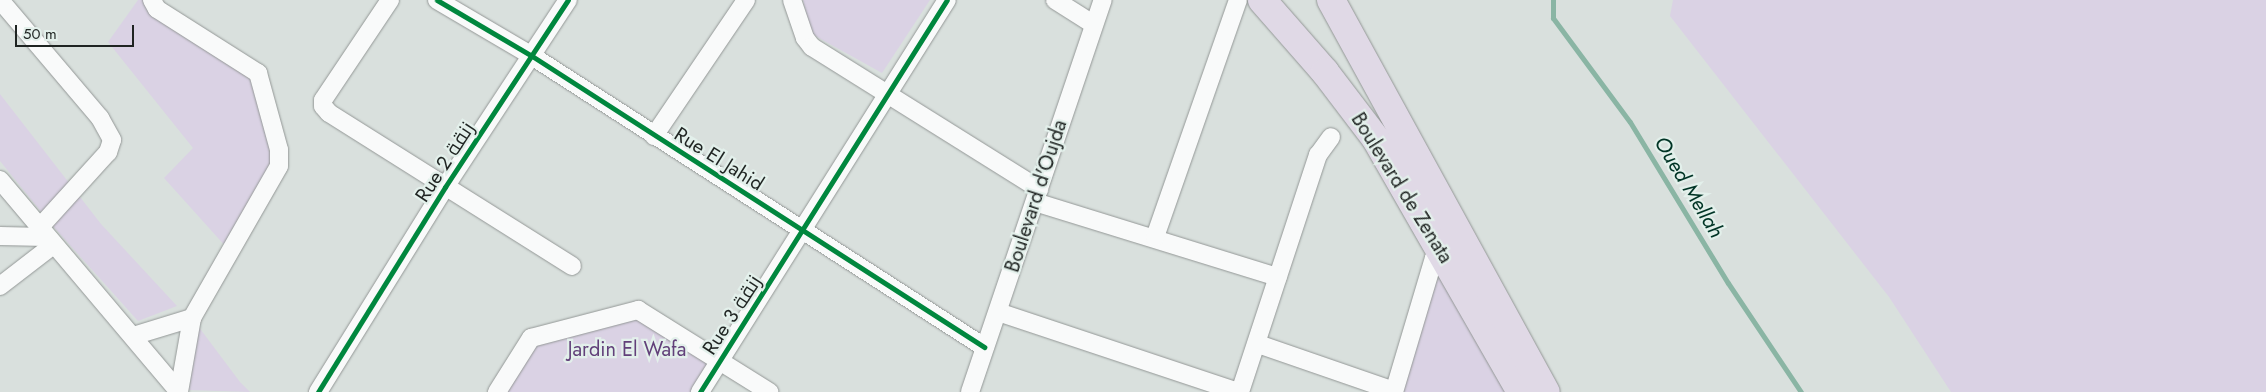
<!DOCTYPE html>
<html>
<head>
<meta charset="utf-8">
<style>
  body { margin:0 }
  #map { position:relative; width:2266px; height:392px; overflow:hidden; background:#d9e0dd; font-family:Jost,Cairo,sans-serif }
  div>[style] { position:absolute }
  .green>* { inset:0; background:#dad2e4 }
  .stream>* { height:5px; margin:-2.5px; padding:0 2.5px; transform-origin:2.5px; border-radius:2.5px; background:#8ab5a4 }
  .roads { filter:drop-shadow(0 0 1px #939796) drop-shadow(0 0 1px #939796) }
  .street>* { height:18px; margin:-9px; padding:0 9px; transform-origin:9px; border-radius:9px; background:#f9fafa }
  .highway>* { height:28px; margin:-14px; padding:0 14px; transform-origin:14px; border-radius:14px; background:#e0d9e6 }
  .cycleway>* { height:5px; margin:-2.5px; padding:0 2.5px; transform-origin:2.5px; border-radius:2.5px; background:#00873e }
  span { translate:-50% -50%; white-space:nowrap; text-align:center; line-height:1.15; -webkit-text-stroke:4.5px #e3f0eb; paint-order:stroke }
  .street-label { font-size:20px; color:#1f2422 }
  .park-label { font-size:20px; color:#62407a }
  .water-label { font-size:21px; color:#003425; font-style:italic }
  .scale { position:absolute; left:15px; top:25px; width:119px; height:22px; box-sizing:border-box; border:2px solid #1f2422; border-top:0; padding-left:6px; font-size:15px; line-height:18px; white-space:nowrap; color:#1f2422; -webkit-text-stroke:4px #e3f0eb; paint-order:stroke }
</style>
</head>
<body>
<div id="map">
  <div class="green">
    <i style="clip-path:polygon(138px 0,154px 0,252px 65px,283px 177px,227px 248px,164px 178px,193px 148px,108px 42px)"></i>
    <i style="clip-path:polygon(803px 0,930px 0,882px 73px,810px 33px)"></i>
    <i style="clip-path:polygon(1673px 0,2266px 0,2266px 392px,1951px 392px,1889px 297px,1670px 16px)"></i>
    <i style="clip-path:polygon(0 94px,101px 224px,177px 306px,138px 321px,51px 224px,0 161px)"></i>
    <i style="clip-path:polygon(1439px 267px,1507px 392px,1397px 392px)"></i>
    <i style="clip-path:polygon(636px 302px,719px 363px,700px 392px,499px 392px,544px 330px)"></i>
    <i style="clip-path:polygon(198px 326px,240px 382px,250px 392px,189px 390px)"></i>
  </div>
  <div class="stream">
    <i style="left:1553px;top:0;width:18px;rotate:90deg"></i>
    <i style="left:1553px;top:18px;width:129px;rotate:53.5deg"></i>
    <i style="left:1630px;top:122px;width:188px;rotate:58.7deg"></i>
    <i style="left:1728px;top:283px;width:131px;rotate:56.2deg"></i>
  </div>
  <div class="roads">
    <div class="street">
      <i style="left:0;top:0;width:155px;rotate:49.7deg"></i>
      <i style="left:100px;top:118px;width:25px;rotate:61deg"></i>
      <i style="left:112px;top:140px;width:13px;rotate:108deg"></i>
      <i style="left:108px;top:152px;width:103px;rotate:132.2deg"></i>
      <i style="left:152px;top:0;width:10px;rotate:61deg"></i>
      <i style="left:157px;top:9px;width:120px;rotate:32.4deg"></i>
      <i style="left:258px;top:73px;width:80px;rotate:74.7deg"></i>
      <i style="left:279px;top:150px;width:16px;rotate:90deg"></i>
      <i style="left:279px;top:166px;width:175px;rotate:119.8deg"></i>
      <i style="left:390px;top:0;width:120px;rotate:123.8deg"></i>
      <i style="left:323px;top:100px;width:6px;rotate:90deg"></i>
      <i style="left:323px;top:106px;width:9px;rotate:49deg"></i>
      <i style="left:329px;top:113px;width:287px;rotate:32.2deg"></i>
      <i style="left:437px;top:0;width:110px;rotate:30.5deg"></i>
      <i style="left:532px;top:56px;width:538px;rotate:32.77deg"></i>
      <i style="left:792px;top:0;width:40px;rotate:71.1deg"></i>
      <i style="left:805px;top:38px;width:11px;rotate:52deg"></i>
      <i style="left:812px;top:47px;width:268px;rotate:32deg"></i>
      <i style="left:1055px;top:0;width:45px;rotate:32.3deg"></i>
      <i style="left:654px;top:136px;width:164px;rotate:-55.9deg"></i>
      <i style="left:0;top:180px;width:277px;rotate:49.8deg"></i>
      <i style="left:1035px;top:202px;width:254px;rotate:17.2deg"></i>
      <i style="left:0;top:236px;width:46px;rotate:1.2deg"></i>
      <i style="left:1155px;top:237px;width:251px;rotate:-70.7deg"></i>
      <i style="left:0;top:286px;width:67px;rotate:-37.7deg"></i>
      <i style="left:998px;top:312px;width:254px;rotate:18.4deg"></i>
      <i style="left:133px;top:336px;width:62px;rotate:-17deg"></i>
      <i style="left:192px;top:318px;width:75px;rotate:100deg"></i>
      <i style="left:1258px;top:344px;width:144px;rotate:19.1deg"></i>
      <i style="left:318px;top:392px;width:241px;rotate:-58.2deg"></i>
      <i style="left:445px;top:187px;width:224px;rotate:-56.7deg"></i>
      <i style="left:497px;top:392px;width:64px;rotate:-57.8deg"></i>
      <i style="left:531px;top:338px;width:111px;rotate:-14.7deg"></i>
      <i style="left:638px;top:310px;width:155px;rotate:32deg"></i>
      <i style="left:700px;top:392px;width:463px;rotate:-57.8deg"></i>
      <i style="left:970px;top:392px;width:414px;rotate:-71.3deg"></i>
      <i style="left:1240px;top:392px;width:250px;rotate:-71.8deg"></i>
      <i style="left:1318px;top:155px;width:22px;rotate:-54deg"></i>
      <i style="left:1394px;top:392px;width:140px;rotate:-73.4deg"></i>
      <i style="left:1434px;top:258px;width:12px;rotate:-59deg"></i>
    </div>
    <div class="highway">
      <i style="left:1262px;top:0;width:96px;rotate:48.8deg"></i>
      <i style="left:1325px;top:72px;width:84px;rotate:52.7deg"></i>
      <i style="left:1376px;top:139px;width:292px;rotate:60.2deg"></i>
      <i style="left:1331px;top:0;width:447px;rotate:61.3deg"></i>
    </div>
  </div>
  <div class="cycleway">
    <i style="left:437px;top:0;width:110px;rotate:30.5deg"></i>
    <i style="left:532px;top:56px;width:538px;rotate:32.77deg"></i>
    <i style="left:318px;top:392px;width:241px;rotate:-58.2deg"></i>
    <i style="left:445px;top:187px;width:224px;rotate:-56.7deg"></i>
    <i style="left:700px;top:392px;width:463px;rotate:-57.8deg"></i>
  </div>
  <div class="street-label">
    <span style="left:719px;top:159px;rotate:32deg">Rue El Jahid</span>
    <span style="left:445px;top:162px;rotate:-57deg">Rue 2 زنقة</span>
    <span style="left:1402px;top:188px;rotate:58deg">Boulevard de Zenata</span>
    <span style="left:1036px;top:196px;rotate:-72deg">Boulevard d'Oujda</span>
    <span style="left:732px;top:315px;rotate:-57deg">Rue 3 زنقة</span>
  </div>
  <div class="park-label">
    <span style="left:627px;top:349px">Jardin El Wafa</span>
  </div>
  <div class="water-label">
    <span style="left:1689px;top:187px;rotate:59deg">Oued Mellah</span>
  </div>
  <div class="scale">50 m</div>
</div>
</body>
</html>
